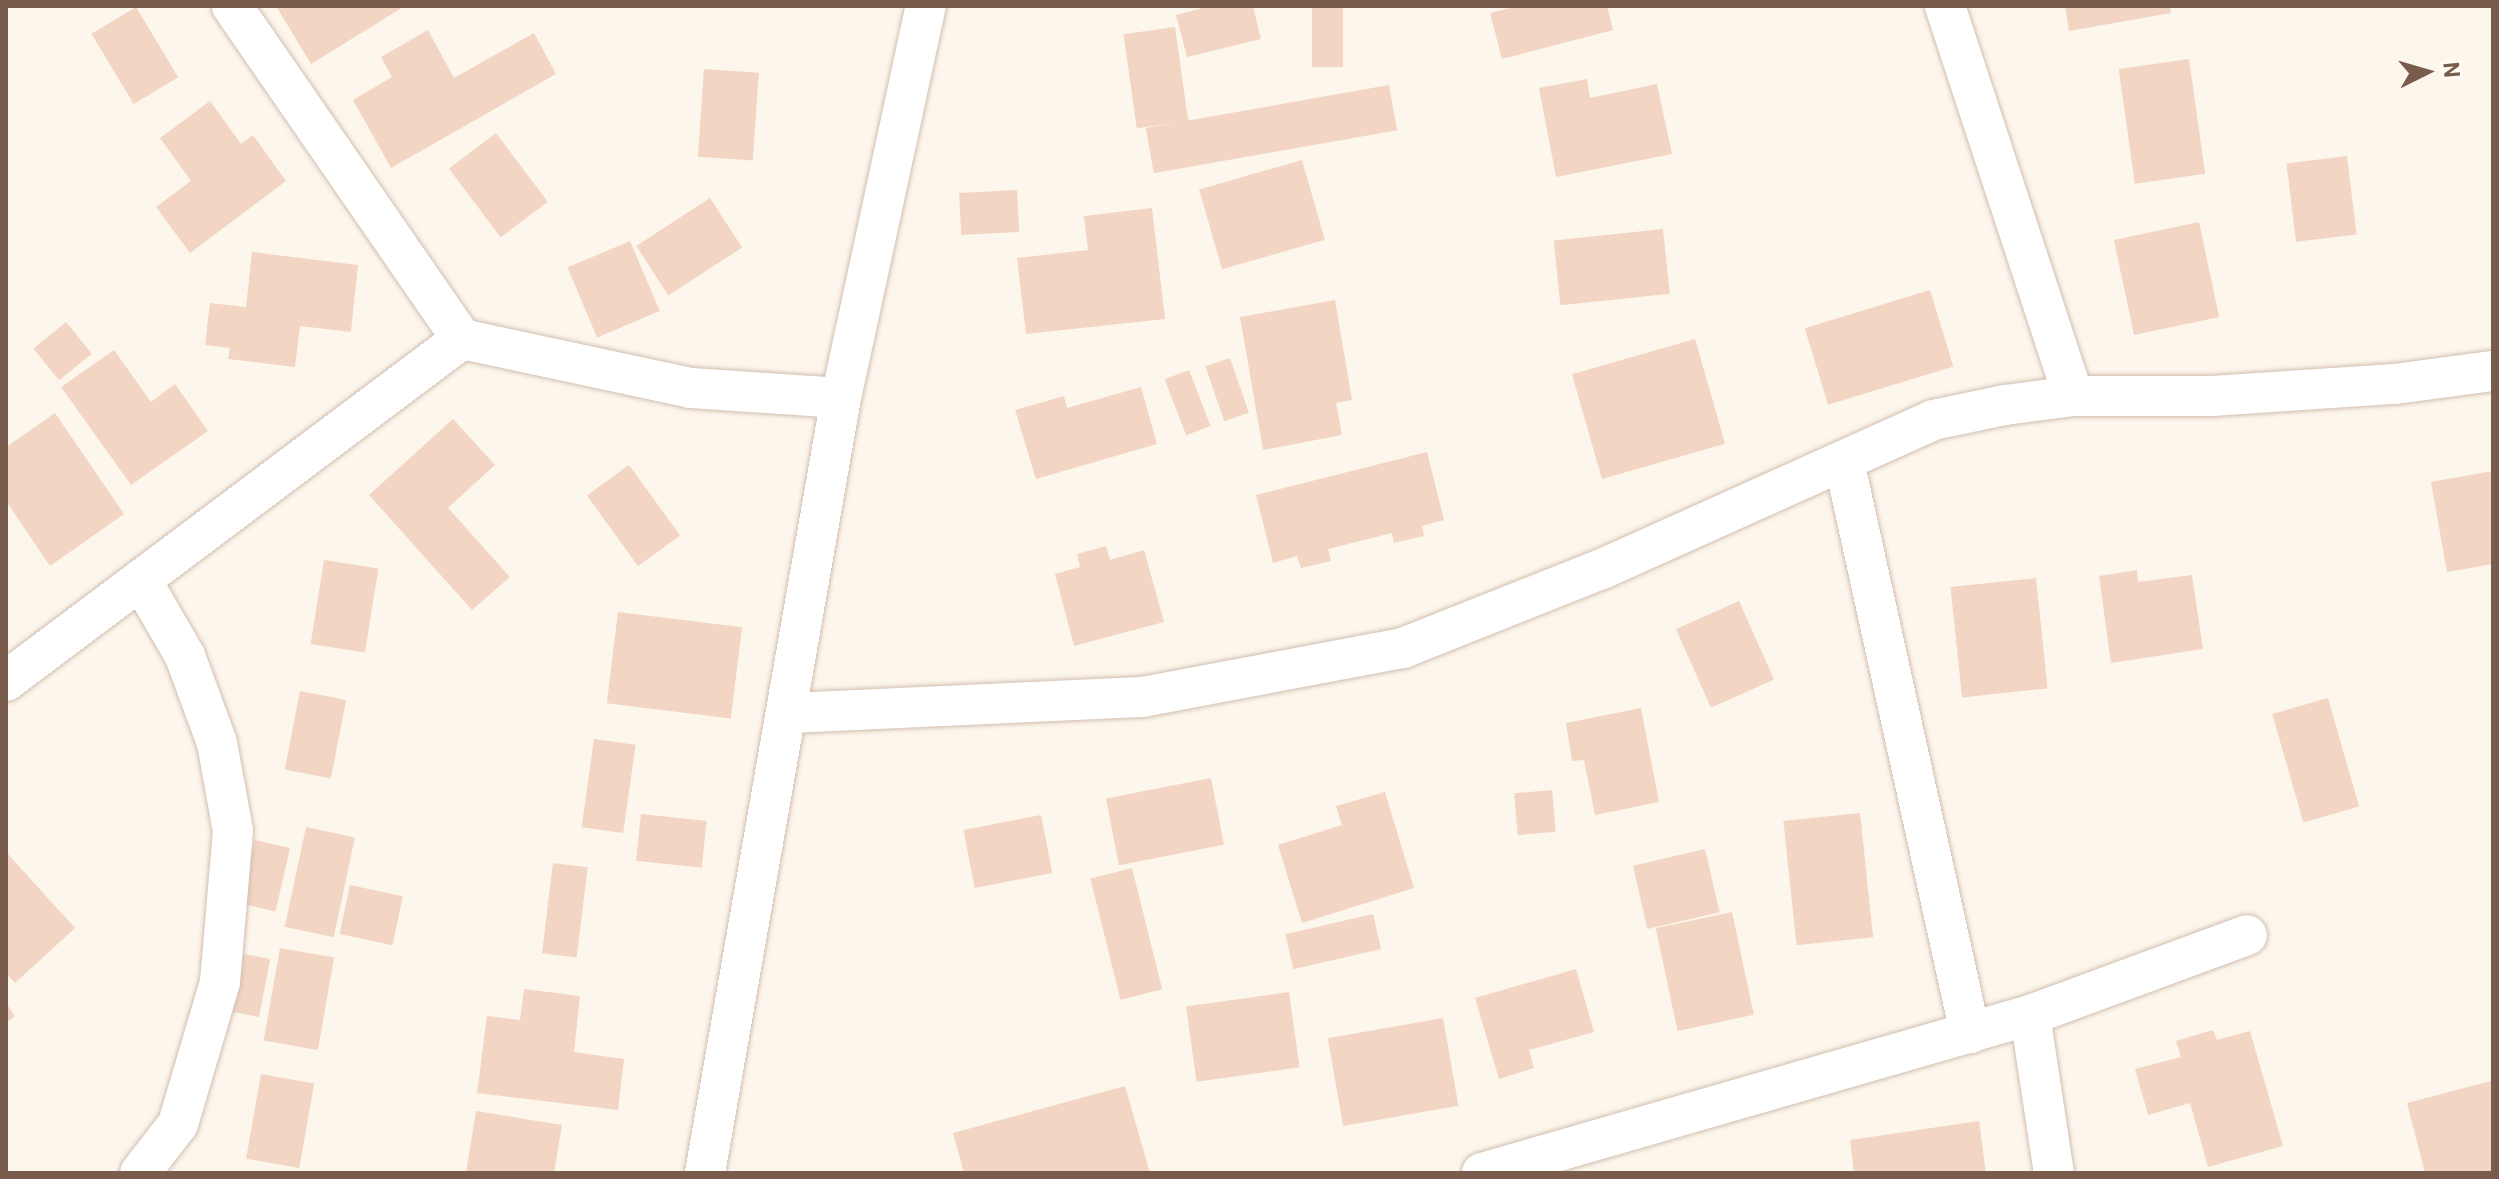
<!DOCTYPE html>
<html>
<head>
<meta charset="utf-8">
<style>
  body { margin:0 }
  #map { position:relative; width:2499px; height:1179px; overflow:hidden; background:#fdf6ec; font-family:Roboto,sans-serif }
  div>[style] { position:absolute }
  .building>* { inset:0; background:#f3d5c3; transform-origin:0 0 }
  .roads { filter:drop-shadow(0 0 2px #d1beb0) drop-shadow(0 0 2px #d1beb0) }
  .street>* { height:40px; margin:-20px; padding:0 20px; transform-origin:20px; border-radius:20px; background:#fff }
  span { translate:-50% -50%; white-space:nowrap; text-align:center; line-height:1.15; -webkit-text-stroke:8px #fffaf3; paint-order:stroke }
  .frame { position:absolute; inset:0; border:8px solid #7a5c4d; pointer-events:none }
  .north { position:absolute; left:2387px; top:32px; width:80px; height:80px; -webkit-text-stroke:6px #fffaf3; paint-order:stroke; rotate:85deg; font-size:22px; font-weight:700; line-height:32px; text-align:center; color:#7a5c4d }
  .north::after { content:''; display:block; margin:auto; width:28px; height:36px; background:#7a5c4d; clip-path:polygon(50% 0,100% 100%,50% 72%,0 100%) }
</style>
</head>
<body>
<div id="map">
  <div class="building">
    <i style="clip-path:polygon(276px 6px,405px 6px,311px 64px)"></i>
    <i style="clip-path:polygon(1210px 6px,1253px 6px,1261px 39px,1187px 57px,1176px 15px)"></i>
    <i style="left:1312px;top:6px;width:31px;height:61px"></i>
    <i style="clip-path:polygon(1518px 6px,1607px 6px,1613px 30px,1502px 59px,1490px 13px)"></i>
    <i style="clip-path:polygon(2065px 6px,2170px 6px,2171px 13px,2069px 31px)"></i>
    <i style="left:136px;top:7px;width:82px;height:52px;rotate:59deg"></i>
    <i style="left:1175px;top:27px;width:95px;height:52px;rotate:82deg"></i>
    <i style="clip-path:polygon(428px 30px,454px 78px,534px 33px,556px 74px,391px 168px,353px 100px,392px 77px,381px 57px)"></i>
    <i style="left:2189px;top:59px;width:116px;height:71px;rotate:82deg"></i>
    <i style="left:704px;top:69px;width:55px;height:88px;rotate:4deg"></i>
    <i style="clip-path:polygon(1587px 79px,1590px 98px,1657px 84px,1672px 154px,1556px 177px,1539px 88px)"></i>
    <i style="left:1389px;top:85px;width:46px;height:247px;rotate:80deg"></i>
    <i style="clip-path:polygon(210px 101px,241px 144px,253px 135px,286px 181px,190px 253px,156px 207px,191px 181px,160px 138px)"></i>
    <i style="left:496px;top:133px;width:86px;height:59px;rotate:53deg"></i>
    <i style="left:2347px;top:156px;width:79px;height:61px;rotate:83deg"></i>
    <i style="left:1302px;top:160px;width:83px;height:107px;rotate:74deg"></i>
    <i style="left:1017px;top:190px;width:42px;height:58px;rotate:87deg"></i>
    <i style="left:710px;top:198px;width:59px;height:88px;rotate:57deg"></i>
    <i style="clip-path:polygon(1152px 208px,1165px 319px,1026px 334px,1017px 258px,1088px 250px,1084px 216px)"></i>
    <i style="left:2199px;top:222px;width:97px;height:87px;rotate:78deg"></i>
    <i style="left:1663px;top:229px;width:65px;height:110px;rotate:84deg"></i>
    <i style="left:630px;top:241px;width:76px;height:68px;rotate:67deg"></i>
    <i style="clip-path:polygon(252px 252px,358px 265px,351px 332px,300px 326px,295px 367px,228px 359px,230px 348px,205px 345px,210px 303px,246px 307px)"></i>
    <i style="left:1930px;top:290px;width:80px;height:131px;rotate:73deg"></i>
    <i style="clip-path:polygon(1335px 300px,1352px 400px,1336px 403px,1342px 435px,1263px 450px,1240px 317px)"></i>
    <i style="left:66px;top:322px;width:41px;height:42px;rotate:51deg"></i>
    <i style="left:1695px;top:339px;width:109px;height:128px;rotate:74deg"></i>
    <i style="clip-path:polygon(114px 350px,151px 402px,175px 384px,208px 431px,131px 485px,61px 387px)"></i>
    <i style="left:1230px;top:358px;width:58px;height:26px;rotate:71deg"></i>
    <i style="left:1189px;top:370px;width:60px;height:26px;rotate:69deg"></i>
    <i style="clip-path:polygon(1141px 387px,1157px 444px,1036px 479px,1015px 410px,1064px 396px,1067px 408px)"></i>
    <i style="clip-path:polygon(55px 413px,124px 514px,50px 566px,6px 501px,6px 447px)"></i>
    <i style="clip-path:polygon(453px 419px,495px 465px,448px 508px,510px 577px,472px 610px,369px 495px)"></i>
    <i style="clip-path:polygon(1427px 452px,1444px 520px,1422px 526px,1424px 536px,1394px 543px,1392px 533px,1328px 549px,1331px 561px,1301px 568px,1297px 556px,1273px 563px,1256px 495px)"></i>
    <i style="left:629px;top:465px;width:87px;height:52px;rotate:54deg"></i>
    <i style="clip-path:polygon(2493px 471px,2493px 564px,2447px 572px,2431px 482px)"></i>
    <i style="clip-path:polygon(1106px 546px,1110px 560px,1144px 550px,1164px 622px,1074px 646px,1055px 574px,1080px 567px,1077px 554px)"></i>
    <i style="left:324px;top:560px;width:55px;height:85px;rotate:9deg"></i>
    <i style="clip-path:polygon(2137px 570px,2138px 582px,2192px 575px,2203px 649px,2111px 663px,2099px 576px)"></i>
    <i style="left:2036px;top:578px;width:111px;height:86px;rotate:84deg"></i>
    <i style="left:1739px;top:601px;width:86px;height:69px;rotate:66deg"></i>
    <i style="left:618px;top:612px;width:125px;height:92px;rotate:7deg"></i>
    <i style="left:300px;top:691px;width:47px;height:80px;rotate:11deg"></i>
    <i style="left:2328px;top:698px;width:113px;height:58px;rotate:74deg"></i>
    <i style="clip-path:polygon(1641px 708px,1659px 802px,1595px 815px,1584px 760px,1572px 761px,1566px 723px)"></i>
    <i style="left:594px;top:739px;width:42px;height:89px;rotate:8deg"></i>
    <i style="left:1211px;top:778px;width:68px;height:107px;rotate:79deg"></i>
    <i style="left:1552px;top:790px;width:42px;height:38px;rotate:85deg"></i>
    <i style="clip-path:polygon(1385px 792px,1414px 888px,1302px 923px,1278px 845px,1342px 825px,1336px 806px)"></i>
    <i style="left:1860px;top:813px;width:125px;height:77px;rotate:84deg"></i>
    <i style="left:641px;top:814px;width:66px;height:47px;rotate:6deg"></i>
    <i style="left:1041px;top:815px;width:59px;height:79px;rotate:79deg"></i>
    <i style="left:306px;top:827px;width:50px;height:102px;rotate:12deg"></i>
    <i style="left:255px;top:840px;width:36px;height:65px;rotate:13deg"></i>
    <i style="left:1705px;top:849px;width:65px;height:74px;rotate:77deg"></i>
    <i style="clip-path:polygon(6px 852px,75px 928px,15px 983px,6px 973px)"></i>
    <i style="left:553px;top:863px;width:35px;height:91px;rotate:7deg"></i>
    <i style="left:1132px;top:868px;width:125px;height:43px;rotate:76deg"></i>
    <i style="left:350px;top:885px;width:54px;height:50px;rotate:12deg"></i>
    <i style="left:1732px;top:912px;width:105px;height:78px;rotate:78deg"></i>
    <i style="left:1373px;top:914px;width:36px;height:90px;rotate:77deg"></i>
    <i style="left:280px;top:948px;width:55px;height:94px;rotate:10deg"></i>
    <i style="left:234px;top:952px;width:37px;height:59px;rotate:11deg"></i>
    <i style="clip-path:polygon(1576px 969px,1594px 1032px,1529px 1050px,1534px 1068px,1499px 1079px,1475px 998px)"></i>
    <i style="clip-path:polygon(524px 989px,580px 996px,574px 1052px,624px 1059px,618px 1110px,477px 1093px,487px 1016px,520px 1020px)"></i>
    <i style="left:1289px;top:992px;width:76px;height:104px;rotate:82deg"></i>
    <i style="clip-path:polygon(6px 1003px,15px 1016px,6px 1023px)"></i>
    <i style="left:1443px;top:1018px;width:89px;height:117px;rotate:80deg"></i>
    <i style="clip-path:polygon(2213px 1030px,2217px 1040px,2250px 1031px,2283px 1146px,2208px 1167px,2190px 1103px,2148px 1115px,2135px 1069px,2181px 1057px,2176px 1041px)"></i>
    <i style="left:261px;top:1074px;width:54px;height:86px;rotate:10deg"></i>
    <i style="clip-path:polygon(2491px 1081px,2493px 1173px,2425px 1173px,2407px 1103px)"></i>
    <i style="clip-path:polygon(1125px 1086px,1150px 1173px,964px 1173px,953px 1133px)"></i>
    <i style="clip-path:polygon(476px 1111px,562px 1125px,554px 1173px,466px 1173px)"></i>
    <i style="clip-path:polygon(1979px 1121px,1986px 1173px,1854px 1173px,1850px 1140px)"></i>
  </div>
  <div class="roads">
    <div class="street">
      <i style="left:232px;top:6px;width:405px;rotate:55.4deg"></i>
      <i style="left:462px;top:339px;width:234px;rotate:12.1deg"></i>
      <i style="left:691px;top:388px;width:150px;rotate:3.8deg"></i>
      <i style="left:1945px;top:6px;width:410px;rotate:71.8deg"></i>
      <i style="left:1844px;top:461px;width:586px;rotate:77.58deg"></i>
      <i style="left:6px;top:681px;width:570px;rotate:-36.87deg"></i>
      <i style="left:788px;top:713px;width:355px;rotate:-2.6deg"></i>
      <i style="left:1143px;top:697px;width:265px;rotate:-10.7deg"></i>
      <i style="left:1403px;top:648px;width:214px;rotate:-21.7deg"></i>
      <i style="left:1602px;top:569px;width:363px;rotate:-24.2deg"></i>
      <i style="left:1933px;top:420px;width:74px;rotate:-11.8deg"></i>
      <i style="left:2005px;top:405px;width:69px;rotate:-7.5deg"></i>
      <i style="left:2073px;top:396px;width:139px"></i>
      <i style="left:2212px;top:396px;width:183px;rotate:-3.8deg"></i>
      <i style="left:2395px;top:384px;width:99px;rotate:-7.6deg"></i>
      <i style="left:2030px;top:1015px;width:160px;rotate:81.4deg"></i>
      <i style="left:140px;top:1173px;width:62px;rotate:-52.2deg"></i>
      <i style="left:178px;top:1124px;width:148px;rotate:-73.5deg"></i>
      <i style="left:220px;top:982px;width:152px;rotate:-85.1deg"></i>
      <i style="left:233px;top:831px;width:89px;rotate:-100.3deg"></i>
      <i style="left:217px;top:743px;width:93px;rotate:-110.2deg"></i>
      <i style="left:185px;top:656px;width:88px;rotate:-120.1deg"></i>
      <i style="left:705px;top:1173px;width:787px;rotate:-80.05deg"></i>
      <i style="left:841px;top:398px;width:401px;rotate:-77.8deg"></i>
      <i style="left:1482px;top:1173px;width:570px;rotate:-16.08deg"></i>
      <i style="left:2030px;top:1015px;width:231px;rotate:-20.2deg"></i>
    </div>
  </div>
  <div class="frame"></div>
  <div class="north">N</div>
</div>
</body>
</html>
